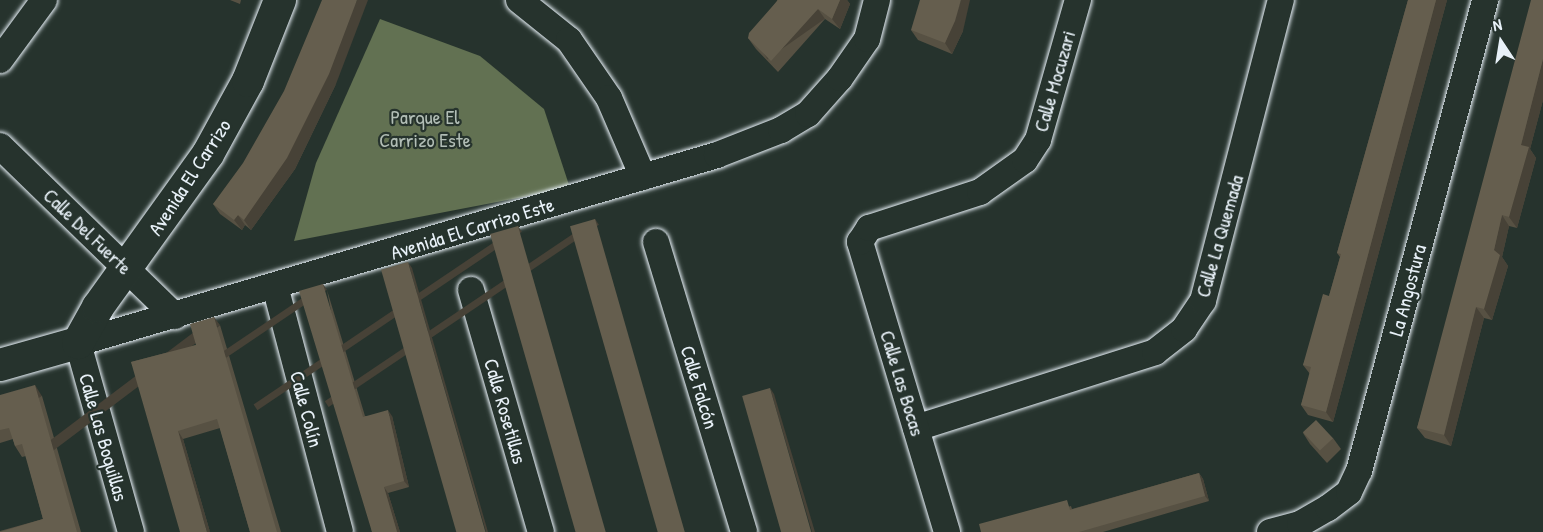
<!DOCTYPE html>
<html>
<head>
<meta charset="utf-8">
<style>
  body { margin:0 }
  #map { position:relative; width:1543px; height:532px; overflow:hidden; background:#26332d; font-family:"Patrick Hand",sans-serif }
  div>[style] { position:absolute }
  .green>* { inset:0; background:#627152 }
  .roads { filter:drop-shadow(0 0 2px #e8f1f8) drop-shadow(0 0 2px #e8f1f8) }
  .minor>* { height:26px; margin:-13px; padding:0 13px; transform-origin:13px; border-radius:13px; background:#26332d }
  .tertiary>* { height:32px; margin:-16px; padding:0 16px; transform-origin:16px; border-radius:16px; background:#26332d }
  .wall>* { inset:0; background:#575143 }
  .shaded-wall>* { inset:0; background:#474237; transform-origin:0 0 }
  .building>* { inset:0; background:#655e4e; transform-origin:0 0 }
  span { translate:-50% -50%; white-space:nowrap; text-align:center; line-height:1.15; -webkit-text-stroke:4.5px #26332d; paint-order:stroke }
  .street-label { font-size:20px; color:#e8f1f8 }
  .park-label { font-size:20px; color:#b2beb6 }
  .north { position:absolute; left:1471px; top:12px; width:60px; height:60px; -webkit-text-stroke:4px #26332d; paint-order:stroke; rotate:348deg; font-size:16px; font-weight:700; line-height:24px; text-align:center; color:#e8f1f8 }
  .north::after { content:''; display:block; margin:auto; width:21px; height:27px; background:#e8f1f8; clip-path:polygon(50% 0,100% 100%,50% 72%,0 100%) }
</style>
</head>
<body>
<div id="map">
  <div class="green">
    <i style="clip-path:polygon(380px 19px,480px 56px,544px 109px,570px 188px,294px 241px,316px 163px)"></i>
  </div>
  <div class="roads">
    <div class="minor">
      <i style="left:519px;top:0;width:64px;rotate:38.7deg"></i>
      <i style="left:569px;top:40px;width:70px;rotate:55.4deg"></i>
      <i style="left:609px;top:98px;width:86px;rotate:66.7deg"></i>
      <i style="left:0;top:60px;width:74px;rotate:-53.7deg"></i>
      <i style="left:0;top:146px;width:244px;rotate:44.2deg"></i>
      <i style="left:656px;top:242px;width:303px;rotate:73.1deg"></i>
      <i style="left:275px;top:286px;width:254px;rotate:75.2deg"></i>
      <i style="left:471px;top:290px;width:252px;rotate:73.9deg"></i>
      <i style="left:916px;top:428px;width:251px;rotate:-17.6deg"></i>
      <i style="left:1155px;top:352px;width:37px;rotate:-38deg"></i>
      <i style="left:1184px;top:329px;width:34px;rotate:-56deg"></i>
      <i style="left:1203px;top:301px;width:311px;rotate:-75.5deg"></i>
      <i style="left:131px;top:532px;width:196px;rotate:-105.7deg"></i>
      <i style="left:78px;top:343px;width:666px;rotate:-16.39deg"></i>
      <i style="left:717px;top:155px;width:69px;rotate:-21.3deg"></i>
      <i style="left:781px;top:130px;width:31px;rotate:-31deg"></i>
      <i style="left:808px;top:114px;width:48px;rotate:-48.4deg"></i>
      <i style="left:840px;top:78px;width:47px;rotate:-55.3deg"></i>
      <i style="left:867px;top:39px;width:40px;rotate:-75.6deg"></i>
      <i style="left:947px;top:532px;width:303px;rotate:-106.7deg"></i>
      <i style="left:860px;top:242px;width:17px;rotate:-57deg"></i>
      <i style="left:869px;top:228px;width:117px;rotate:-18deg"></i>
      <i style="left:980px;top:192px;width:55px;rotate:-35.4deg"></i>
      <i style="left:1025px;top:160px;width:24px;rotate:-57deg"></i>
      <i style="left:1038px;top:140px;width:146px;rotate:-74.1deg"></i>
      <i style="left:1270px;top:532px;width:31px;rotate:-15deg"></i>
      <i style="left:1300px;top:524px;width:32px;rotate:-30deg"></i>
      <i style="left:1328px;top:508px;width:26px;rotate:-37deg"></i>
      <i style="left:1349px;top:492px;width:23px;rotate:-65deg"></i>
      <i style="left:1359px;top:471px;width:488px;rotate:-75deg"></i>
    </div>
    <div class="tertiary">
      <i style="left:0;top:365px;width:81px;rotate:-15.8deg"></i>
      <i style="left:78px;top:343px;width:41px;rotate:-60.9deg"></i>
      <i style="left:98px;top:307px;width:188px;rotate:-54.3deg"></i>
      <i style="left:208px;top:154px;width:83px;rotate:-61.3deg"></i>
      <i style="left:248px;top:81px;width:87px;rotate:-68.4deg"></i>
    </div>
  </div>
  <div class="wall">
    <i style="clip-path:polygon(230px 0,241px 0,240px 4px)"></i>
    <i style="clip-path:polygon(777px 0,847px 0,850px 4px,840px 29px,825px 19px,778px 72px,756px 49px,748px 38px,777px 1px)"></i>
    <i style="clip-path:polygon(1408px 0,1447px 0,1333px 422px,1308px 415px,1301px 405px,1310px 374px,1303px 365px,1329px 296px,1340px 257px,1337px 253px)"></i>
    <i style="clip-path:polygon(1543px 0,1543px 100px,1530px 149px,1536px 158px,1517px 228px,1509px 226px,1502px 257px,1508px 266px,1492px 320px,1484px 318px,1451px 446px,1425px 438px,1417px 428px)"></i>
    <i style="clip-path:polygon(911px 30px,963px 31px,952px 54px,918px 40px)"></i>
    <i style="clip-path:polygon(336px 84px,295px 169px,251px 230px,245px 225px,242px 230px,220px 214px,213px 204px)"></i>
    <i style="clip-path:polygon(327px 290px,365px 416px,392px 416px,409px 487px,388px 493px,400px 532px,372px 532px)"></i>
    <i style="clip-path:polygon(220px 325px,281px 532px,250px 532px,220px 428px,183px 439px,210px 532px,131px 362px,196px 345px)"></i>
    <i style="clip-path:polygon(0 395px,42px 396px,81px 532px,0 532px,0 531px,43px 519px,26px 456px,22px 457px,15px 446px,13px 439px,0 443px)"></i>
    <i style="clip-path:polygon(1303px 433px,1333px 438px,1341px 449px,1327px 463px,1310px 444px)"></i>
    <i style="clip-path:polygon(1199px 473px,1203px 479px,1209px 501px,1103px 532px,981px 532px,1071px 506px,1072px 509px)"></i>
  </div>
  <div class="shaded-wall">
    <i style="clip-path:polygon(357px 0,368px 0,336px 84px,295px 169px,251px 230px,244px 220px)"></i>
    <i style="clip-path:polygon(840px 0,847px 0,850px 4px,840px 29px,832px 19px)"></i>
    <i style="clip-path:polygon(961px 0,970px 0,963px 31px,952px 54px,945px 43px)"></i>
    <i style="clip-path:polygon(1436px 0,1447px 0,1333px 422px,1326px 412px)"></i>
    <i style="left:818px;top:9px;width:12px;height:70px;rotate:55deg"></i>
    <i style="clip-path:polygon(1543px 59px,1543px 100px,1530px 149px,1536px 158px,1517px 228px,1509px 217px,1521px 145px)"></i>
    <i style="clip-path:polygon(238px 215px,245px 225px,242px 230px,234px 220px)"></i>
    <i style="clip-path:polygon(1502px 215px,1509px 226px,1502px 257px,1508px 266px,1492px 320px,1484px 309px,1494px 250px)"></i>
    <i style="left:595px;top:219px;width:7px;height:326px;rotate:56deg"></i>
    <i style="left:518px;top:226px;width:7px;height:319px;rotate:56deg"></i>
    <i style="clip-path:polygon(408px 262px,412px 268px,488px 532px,486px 532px)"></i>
    <i style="left:323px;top:284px;width:7px;height:139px;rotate:56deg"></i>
    <i style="clip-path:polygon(1476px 307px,1484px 318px,1451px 446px,1444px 435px)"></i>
    <i style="left:214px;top:317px;width:10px;height:224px;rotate:53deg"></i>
    <i style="left:35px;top:385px;width:13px;height:153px;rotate:58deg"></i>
    <i style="clip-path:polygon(770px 388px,774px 394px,815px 532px,812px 532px)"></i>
    <i style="clip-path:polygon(388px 410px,392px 416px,409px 487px,404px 481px)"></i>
    <i style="clip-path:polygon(178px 431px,183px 439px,210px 532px,207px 532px)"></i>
    <i style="clip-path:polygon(1199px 473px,1203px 479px,1209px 501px,1205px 496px)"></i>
    <i style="clip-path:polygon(384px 487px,388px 493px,400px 532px,397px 532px)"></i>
  </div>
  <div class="building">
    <i style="clip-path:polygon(322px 0,357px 0,329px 74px,287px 158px,244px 220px,238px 215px,234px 220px,213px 204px,243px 163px,284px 91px)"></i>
    <i style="clip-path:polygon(778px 0,840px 0,832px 19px,818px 9px,771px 61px,748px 38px,749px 33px)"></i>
    <i style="clip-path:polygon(920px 0,961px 0,955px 21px,945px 43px,911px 30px)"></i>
    <i style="clip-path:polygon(1408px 0,1436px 0,1326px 412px,1301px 405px,1311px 367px,1303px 365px,1323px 294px,1329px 296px,1341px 254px,1337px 253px)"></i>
    <i style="clip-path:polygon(1531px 0,1543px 0,1543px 59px,1521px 145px,1529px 147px,1509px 217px,1502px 215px,1494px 250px,1500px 255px,1484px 309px,1476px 307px,1444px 435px,1417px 428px)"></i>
    <i style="left:595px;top:219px;width:326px;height:26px;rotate:74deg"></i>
    <i style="left:518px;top:226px;width:319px;height:29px;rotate:74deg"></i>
    <i style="left:408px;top:262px;width:281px;height:28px;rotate:74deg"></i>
    <i style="clip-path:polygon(323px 284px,363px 417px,388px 410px,404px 481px,384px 487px,397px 532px,372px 532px,299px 291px)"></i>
    <i style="clip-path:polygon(214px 317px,277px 532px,250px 532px,217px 419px,178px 431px,207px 532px,180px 532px,131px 362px,196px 345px,190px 324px)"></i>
    <i style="clip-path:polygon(35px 385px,77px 532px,0 532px,43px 519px,22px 444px,15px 446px,9px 428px,0 430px,0 395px)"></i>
    <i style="left:770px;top:388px;width:150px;height:29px;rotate:74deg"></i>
    <i style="left:1316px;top:420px;width:25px;height:18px;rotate:47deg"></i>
    <i style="clip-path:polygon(1199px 473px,1205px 496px,1079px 532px,981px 532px,979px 524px,1067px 500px,1070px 510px)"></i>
  </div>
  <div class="street-label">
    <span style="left:1054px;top:81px;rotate:-74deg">Calle Mocuzari</span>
    <span style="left:189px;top:177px;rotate:-57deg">Avenida El Carrizo</span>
    <span style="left:472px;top:228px;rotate:-17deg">Avenida El Carrizo Este</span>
    <span style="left:88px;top:231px;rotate:44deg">Calle Del Fuerte</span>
    <span style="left:1219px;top:236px;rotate:-74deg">Calle La Quemada</span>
    <span style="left:1407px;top:290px;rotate:-75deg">La Angostura</span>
    <span style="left:903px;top:383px;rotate:73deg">Calle Las Bocas</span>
    <span style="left:700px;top:387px;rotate:73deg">Calle Falcón</span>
    <span style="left:307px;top:409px;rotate:75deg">Calle Colín</span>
    <span style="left:506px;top:411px;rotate:74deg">Calle Rosetillas</span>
    <span style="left:104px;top:437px;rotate:74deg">Calle Las Boquillas</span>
  </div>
  <div class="park-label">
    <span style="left:425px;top:128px">Parque El<br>Carrizo Este</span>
  </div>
  <div class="north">N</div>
</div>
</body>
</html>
